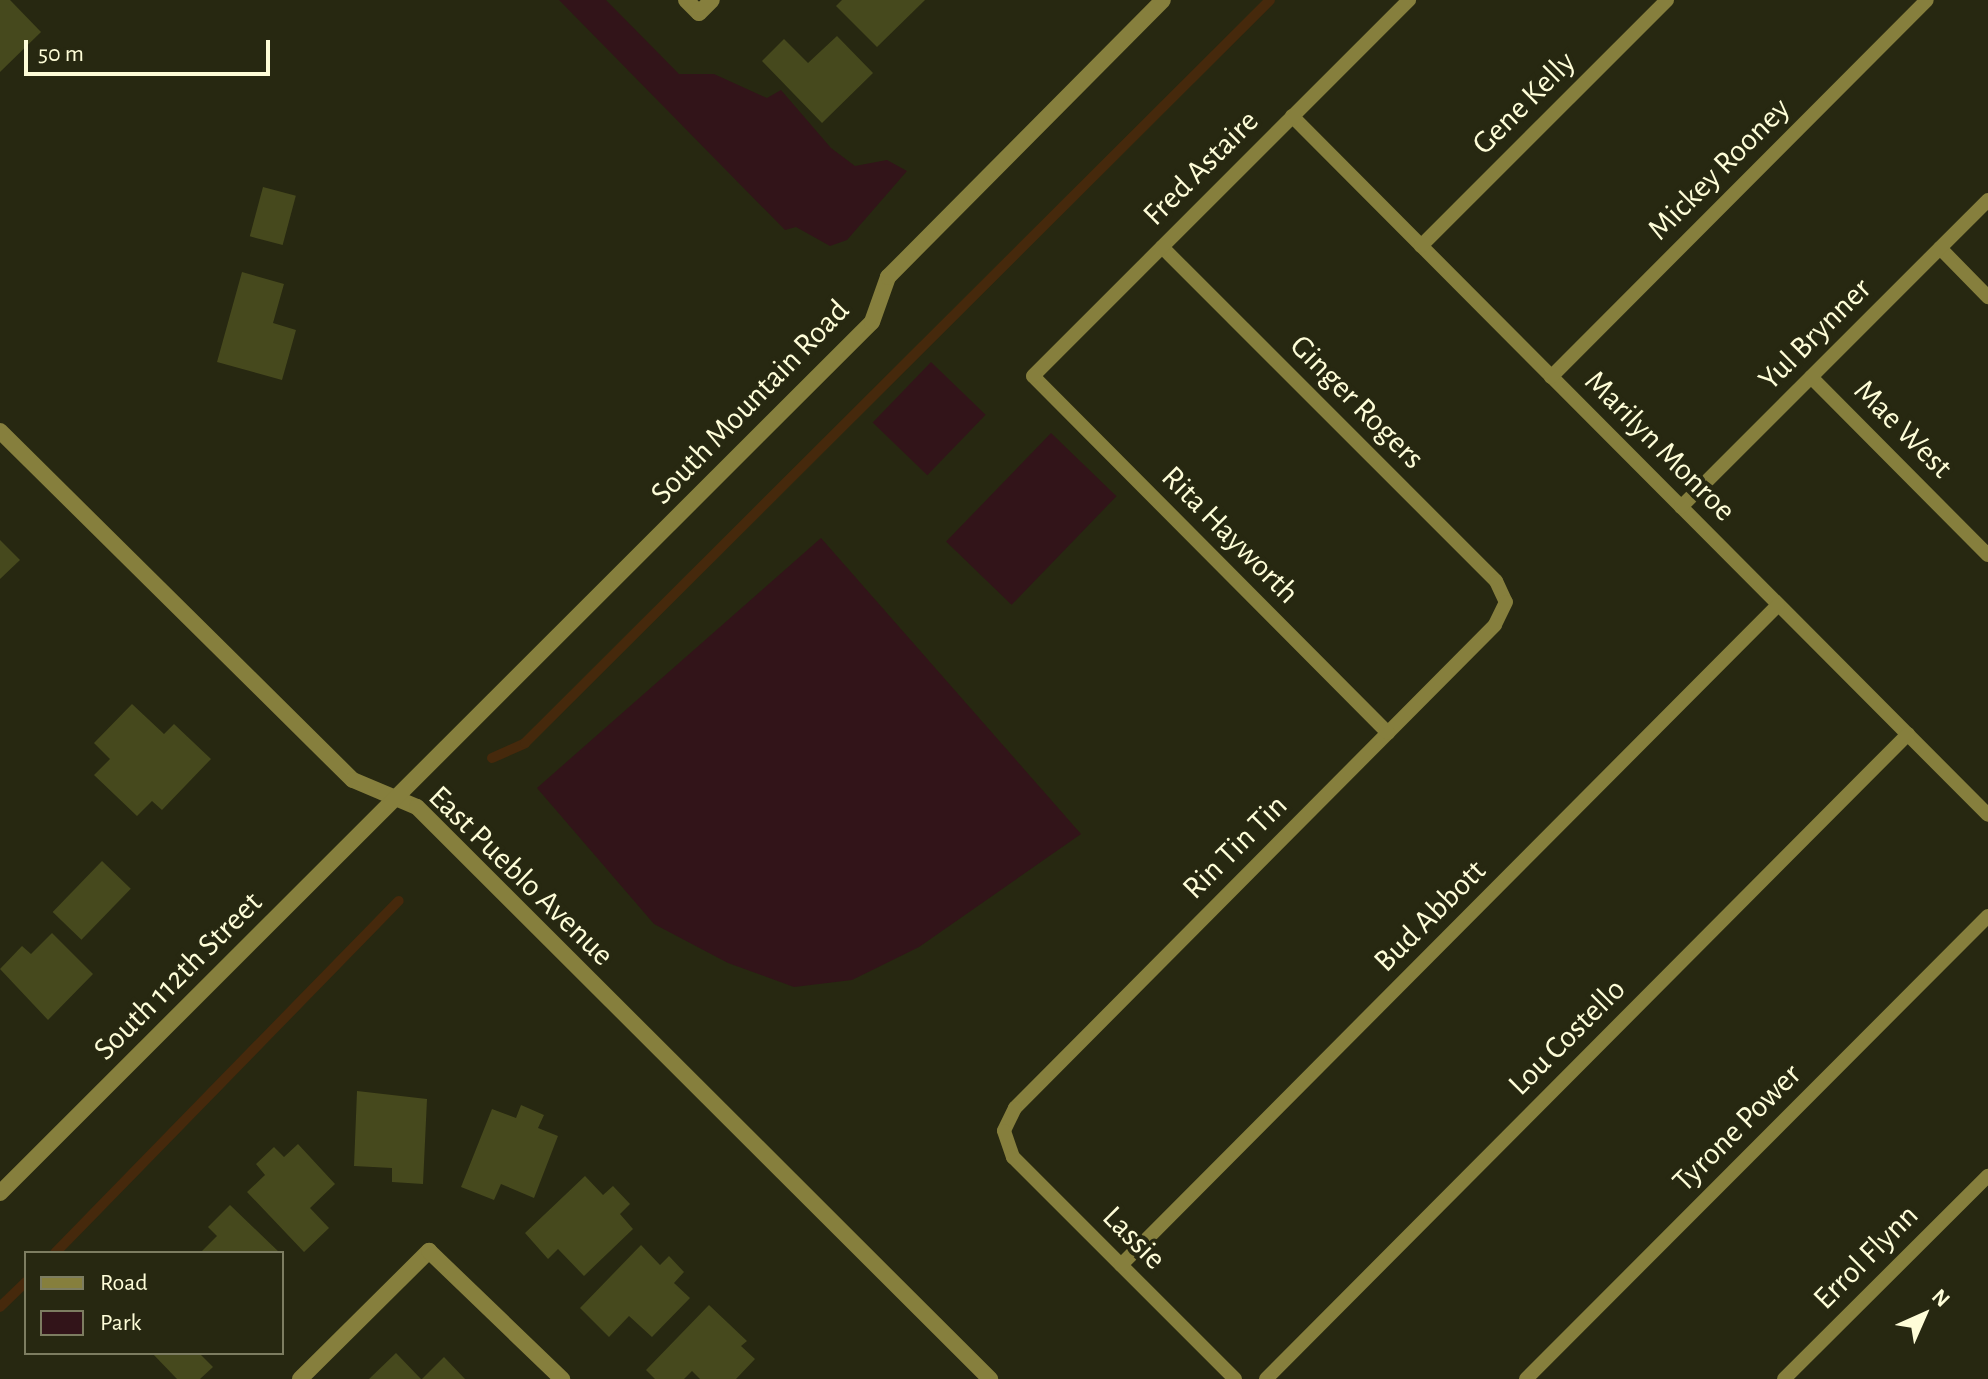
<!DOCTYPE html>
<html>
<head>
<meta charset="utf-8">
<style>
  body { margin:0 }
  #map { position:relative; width:1988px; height:1379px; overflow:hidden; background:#272811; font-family:"Alegreya Sans",sans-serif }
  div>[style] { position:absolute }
  .green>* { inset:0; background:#321419; transform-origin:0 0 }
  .stream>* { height:10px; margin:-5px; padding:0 5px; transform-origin:5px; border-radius:5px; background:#46290c }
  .building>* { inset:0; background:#46491d; transform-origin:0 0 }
  .service>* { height:14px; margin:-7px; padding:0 7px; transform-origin:7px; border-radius:7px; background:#867f3d }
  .minor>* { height:16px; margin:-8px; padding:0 8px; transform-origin:8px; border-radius:8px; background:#867f3d }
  span { translate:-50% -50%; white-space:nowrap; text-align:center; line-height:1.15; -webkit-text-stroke:8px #272811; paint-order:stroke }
  .street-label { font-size:32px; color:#fefdd8 }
  .legend { position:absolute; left:24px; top:1251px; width:260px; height:104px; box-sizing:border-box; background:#272811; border:2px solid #7d7d61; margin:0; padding:10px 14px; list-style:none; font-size:24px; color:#fefdd8 }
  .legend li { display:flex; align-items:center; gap:16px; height:40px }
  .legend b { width:40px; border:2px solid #7d7d61 }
  .north { position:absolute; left:1884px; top:1275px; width:80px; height:80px; -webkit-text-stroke:6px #272811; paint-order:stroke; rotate:45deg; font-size:22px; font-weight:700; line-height:32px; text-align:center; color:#fefdd8 }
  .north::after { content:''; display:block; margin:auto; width:28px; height:36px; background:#fefdd8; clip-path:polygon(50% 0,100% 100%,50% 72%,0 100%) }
  .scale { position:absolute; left:24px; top:40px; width:246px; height:36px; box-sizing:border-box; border:4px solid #fefdd8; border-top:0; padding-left:10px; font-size:24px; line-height:28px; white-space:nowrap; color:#fefdd8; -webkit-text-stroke:6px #272811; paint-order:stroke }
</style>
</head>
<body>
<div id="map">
  <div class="green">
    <i style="clip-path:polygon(559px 0,606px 0,679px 74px,714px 74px,767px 98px,781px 90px,831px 148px,855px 166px,887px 160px,907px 171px,847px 240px,830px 246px,796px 227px,785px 230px)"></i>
    <i style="left:931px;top:362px;width:76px;height:84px;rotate:44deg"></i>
    <i style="left:1051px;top:433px;width:91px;height:151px;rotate:44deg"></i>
    <i style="clip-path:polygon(821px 538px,1081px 834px,919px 947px,852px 980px,794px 987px,728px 963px,654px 924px,537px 788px)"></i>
  </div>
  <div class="stream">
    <i style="left:492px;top:758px;width:36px;rotate:-24deg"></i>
    <i style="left:525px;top:743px;width:1052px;rotate:-44.92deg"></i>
    <i style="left:55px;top:1253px;width:492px;rotate:-45.7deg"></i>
    <i style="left:0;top:1307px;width:36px;rotate:-44deg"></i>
  </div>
  <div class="building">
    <i style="clip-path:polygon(0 0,10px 0,41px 32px,0 72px)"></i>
    <i style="clip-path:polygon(842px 0,925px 0,877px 47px,836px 6px)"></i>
    <i style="clip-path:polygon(837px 36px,873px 73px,822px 123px,762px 61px,784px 39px,808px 63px)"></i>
    <i style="left:263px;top:187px;width:34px;height:51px;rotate:15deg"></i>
    <i style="clip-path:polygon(242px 272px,284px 284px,273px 323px,296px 330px,282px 380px,217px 362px)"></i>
    <i style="clip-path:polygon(0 540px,20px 560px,0 579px)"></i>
    <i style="clip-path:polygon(132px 704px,164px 734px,174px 724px,211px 759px,162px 810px,152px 801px,137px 816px,94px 775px,110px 759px,94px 743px)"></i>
    <i style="left:102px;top:861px;width:40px;height:71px;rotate:44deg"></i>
    <i style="clip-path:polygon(52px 933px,93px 974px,48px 1020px,0 969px,22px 946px,31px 954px)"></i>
    <i style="clip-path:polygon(357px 1091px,427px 1099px,423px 1184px,392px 1182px,392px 1168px,354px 1166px)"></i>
    <i style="clip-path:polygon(521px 1105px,544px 1115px,538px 1128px,558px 1136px,534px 1198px,501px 1184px,494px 1200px,461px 1187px,492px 1109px,516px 1118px)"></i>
    <i style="clip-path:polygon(298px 1144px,335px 1184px,310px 1208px,329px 1228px,304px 1252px,247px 1192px,265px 1175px,256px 1164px,274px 1147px,284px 1157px)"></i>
    <i style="clip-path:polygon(585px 1176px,603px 1195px,613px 1186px,630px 1204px,620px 1214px,633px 1229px,584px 1276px,558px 1249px,548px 1259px,525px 1233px)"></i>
    <i style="clip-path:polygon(230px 1205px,280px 1253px,200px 1253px,217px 1236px,208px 1227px)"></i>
    <i style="clip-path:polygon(641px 1245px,660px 1265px,669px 1256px,684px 1272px,674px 1283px,690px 1298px,652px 1337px,629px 1316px,609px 1337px,580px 1308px)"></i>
    <i style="clip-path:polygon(709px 1305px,747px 1341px,741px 1346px,755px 1359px,736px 1379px,700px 1379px,692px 1371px,684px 1379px,655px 1379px,646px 1370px)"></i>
    <i style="clip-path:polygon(152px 1353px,199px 1353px,213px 1367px,200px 1379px,177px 1379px)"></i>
    <i style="clip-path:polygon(396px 1353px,421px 1379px,369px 1379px)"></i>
    <i style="clip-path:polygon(444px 1357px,465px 1379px,422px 1379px)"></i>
  </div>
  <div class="service">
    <i style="left:1292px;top:116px;width:986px;rotate:45.12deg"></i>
    <i style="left:1421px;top:246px;width:348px;rotate:-45deg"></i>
    <i style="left:1162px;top:247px;width:472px;rotate:45deg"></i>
    <i style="left:1496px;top:581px;width:23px;rotate:65deg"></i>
    <i style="left:1506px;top:602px;width:25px;rotate:116deg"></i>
    <i style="left:1495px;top:625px;width:681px;rotate:134.82deg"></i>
    <i style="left:1015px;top:1108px;width:25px;rotate:116deg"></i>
    <i style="left:1004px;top:1131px;width:28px;rotate:71deg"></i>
    <i style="left:1013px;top:1157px;width:314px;rotate:45deg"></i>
    <i style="left:1940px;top:248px;width:69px;rotate:45.6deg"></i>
    <i style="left:1551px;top:377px;width:532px;rotate:-45.08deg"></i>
    <i style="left:1811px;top:377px;width:251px;rotate:45.2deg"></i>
    <i style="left:1681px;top:507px;width:434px;rotate:-45deg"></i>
    <i style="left:1388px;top:733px;width:503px;rotate:-134.84deg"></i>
    <i style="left:1033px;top:376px;width:532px;rotate:-45deg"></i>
    <i style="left:1121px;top:1265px;width:931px;rotate:-45.13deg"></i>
    <i style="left:1266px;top:1379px;width:910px;rotate:-45.13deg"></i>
    <i style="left:1526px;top:1379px;width:654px;rotate:-45.06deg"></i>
    <i style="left:1784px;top:1379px;width:288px;rotate:-44.9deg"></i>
  </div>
  <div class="minor">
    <i style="left:686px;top:0;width:18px;rotate:45deg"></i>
    <i style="left:699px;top:13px;width:18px;rotate:-45deg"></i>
    <i style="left:0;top:431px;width:496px;rotate:44.7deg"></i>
    <i style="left:353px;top:780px;width:69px;rotate:22.9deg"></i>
    <i style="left:417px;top:807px;width:810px;rotate:44.95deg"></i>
    <i style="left:0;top:1193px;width:1232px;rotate:-44.97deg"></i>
    <i style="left:872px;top:322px;width:48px;rotate:-70.4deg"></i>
    <i style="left:888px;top:277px;width:390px;rotate:-45.2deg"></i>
    <i style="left:300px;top:1379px;width:182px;rotate:-44.8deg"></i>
    <i style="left:429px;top:1251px;width:185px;rotate:43.9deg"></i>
  </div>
  <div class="street-label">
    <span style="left:1524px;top:103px;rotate:-45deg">Gene Kelly</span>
    <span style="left:1201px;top:168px;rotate:-45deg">Fred Astaire</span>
    <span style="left:1719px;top:169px;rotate:-45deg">Mickey Rooney</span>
    <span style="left:1815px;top:334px;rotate:-45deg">Yul Brynner</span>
    <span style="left:750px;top:402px;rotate:-46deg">South Mountain Road</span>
    <span style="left:1357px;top:402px;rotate:45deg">Ginger Rogers</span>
    <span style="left:1903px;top:429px;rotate:45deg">Mae West</span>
    <span style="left:1660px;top:446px;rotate:45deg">Marilyn Monroe</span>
    <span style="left:1230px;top:535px;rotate:45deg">Rita Hayworth</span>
    <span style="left:1235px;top:847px;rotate:-45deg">Rin Tin Tin</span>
    <span style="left:521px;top:876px;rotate:44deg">East Pueblo Avenue</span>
    <span style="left:1430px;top:916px;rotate:-45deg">Bud Abbott</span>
    <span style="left:178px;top:976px;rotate:-45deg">South 112th Street</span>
    <span style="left:1567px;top:1037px;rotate:-45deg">Lou Costello</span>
    <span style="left:1737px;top:1128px;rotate:-45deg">Tyrone Power</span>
    <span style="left:1134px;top:1238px;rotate:45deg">Lassie</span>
    <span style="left:1866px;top:1257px;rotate:-45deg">Errol Flynn</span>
  </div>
  <ul class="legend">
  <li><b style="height:10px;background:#867f3d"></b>Road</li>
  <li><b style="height:22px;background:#321419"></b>Park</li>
  </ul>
  <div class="north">N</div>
  <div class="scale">50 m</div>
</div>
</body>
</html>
